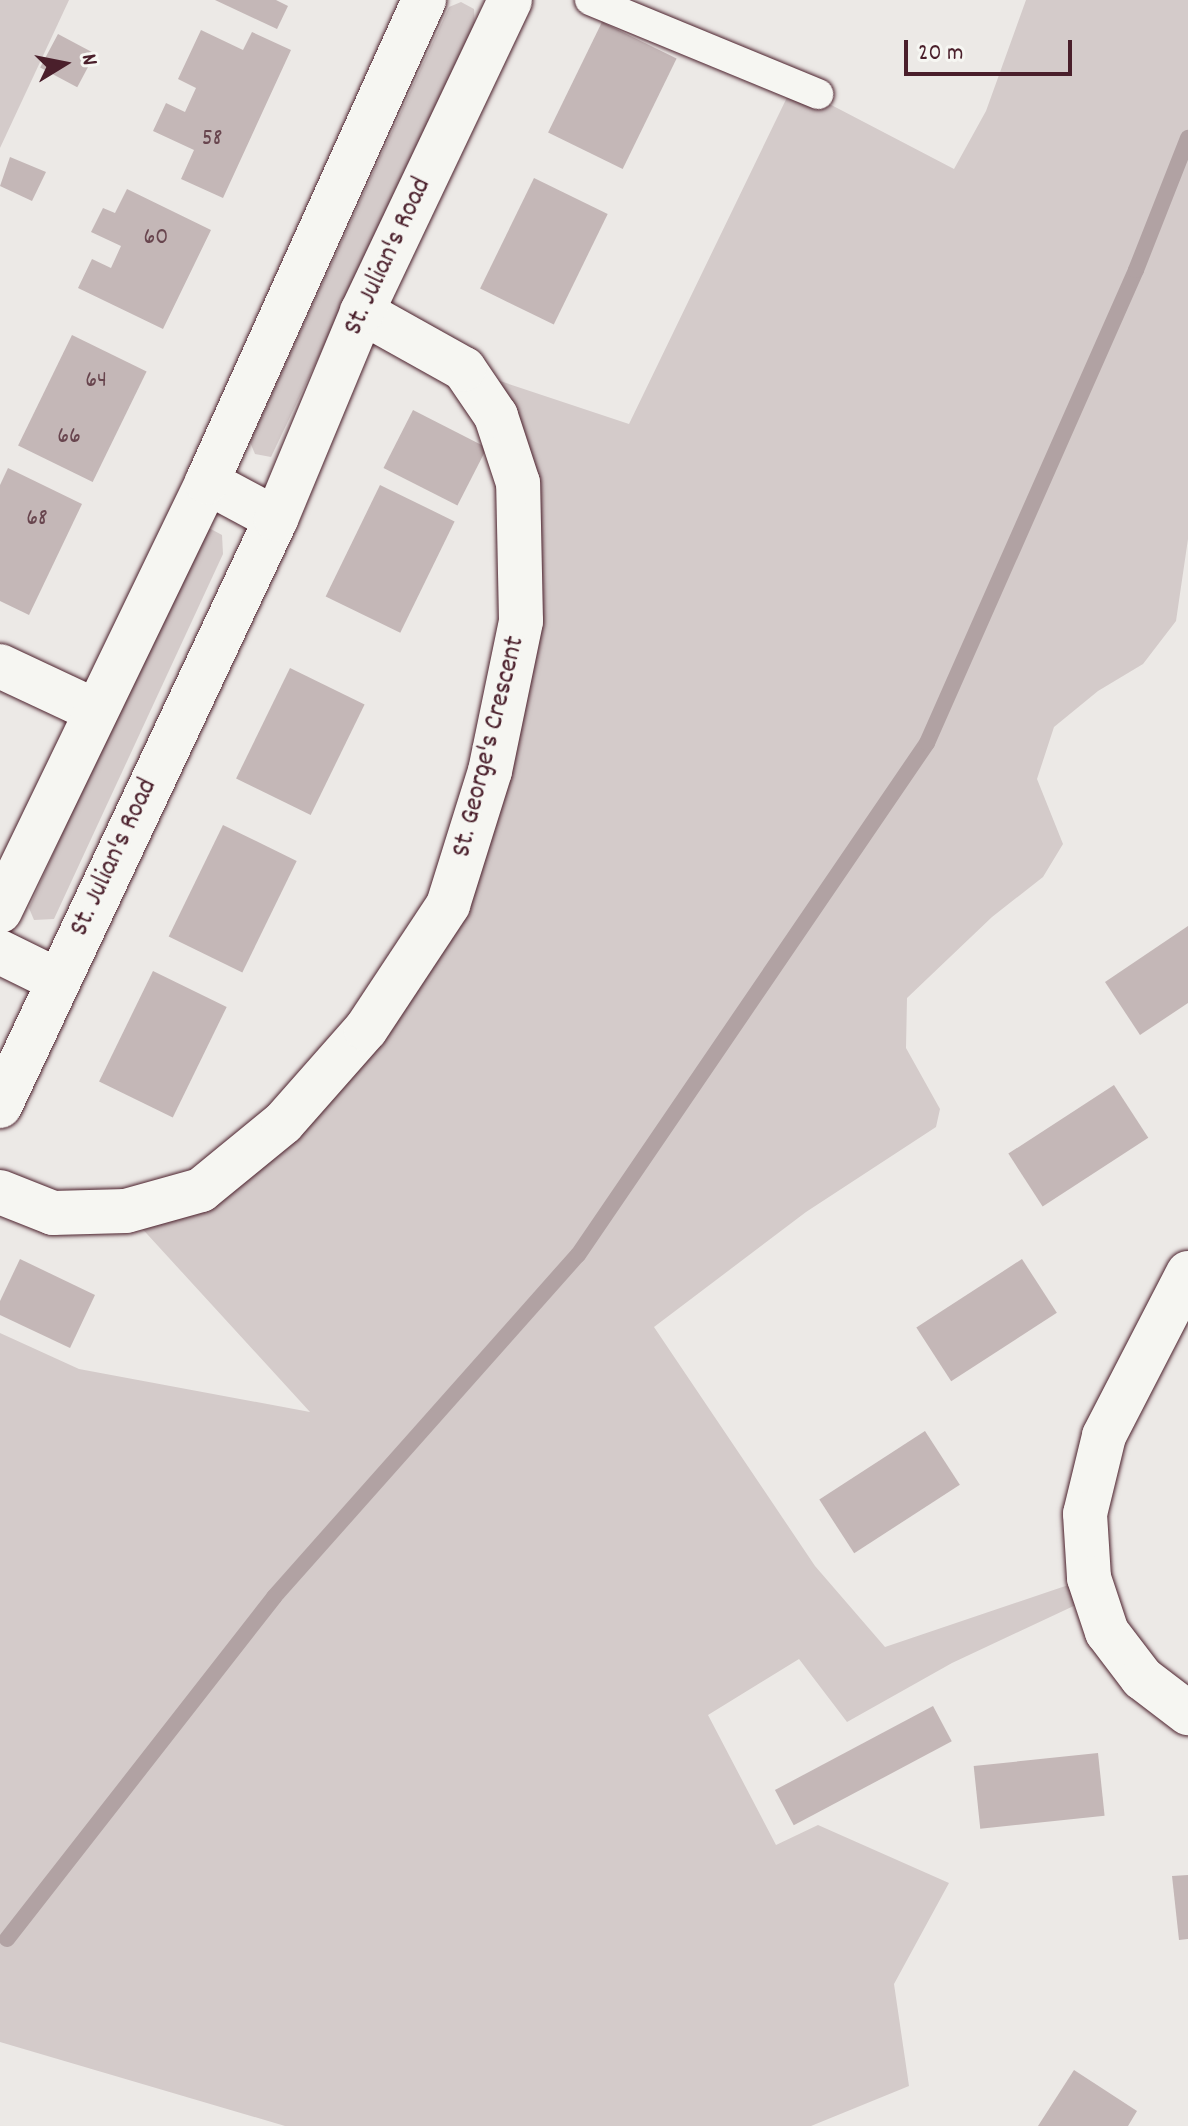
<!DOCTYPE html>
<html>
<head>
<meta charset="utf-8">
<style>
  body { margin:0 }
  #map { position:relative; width:1188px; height:2126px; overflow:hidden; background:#ece9e6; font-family:Dekko,sans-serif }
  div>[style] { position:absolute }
  .green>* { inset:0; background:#d4cbca }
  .stream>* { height:16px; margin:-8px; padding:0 8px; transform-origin:8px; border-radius:8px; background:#b1a2a3 }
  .building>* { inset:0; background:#c4b7b7; transform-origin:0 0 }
  .roads { filter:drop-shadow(0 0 2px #4a1f2b) drop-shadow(0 0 2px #4a1f2b) }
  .service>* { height:30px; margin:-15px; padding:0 15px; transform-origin:15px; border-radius:15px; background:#f6f6f2 }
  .minor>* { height:44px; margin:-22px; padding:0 22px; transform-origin:22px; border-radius:22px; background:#f6f6f2 }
  .tertiary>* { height:44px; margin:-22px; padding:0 22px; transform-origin:22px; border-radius:22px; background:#f6f6f2 }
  span { translate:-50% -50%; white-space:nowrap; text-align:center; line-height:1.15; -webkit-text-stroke:6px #f6f6f2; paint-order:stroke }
  .number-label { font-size:24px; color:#68454e }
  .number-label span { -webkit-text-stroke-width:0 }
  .street-label { font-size:28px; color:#4a1f2b }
  .north { position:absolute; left:24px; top:24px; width:80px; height:80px; -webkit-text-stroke:6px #f6f6f2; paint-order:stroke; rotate:80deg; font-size:22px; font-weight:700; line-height:32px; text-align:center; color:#4a1f2b }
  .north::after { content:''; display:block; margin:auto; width:28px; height:36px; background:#4a1f2b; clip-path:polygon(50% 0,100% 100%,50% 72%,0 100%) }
  .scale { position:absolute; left:904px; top:40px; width:168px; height:36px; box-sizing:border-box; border:4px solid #4a1f2b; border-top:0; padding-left:10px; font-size:24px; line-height:28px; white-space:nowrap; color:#4a1f2b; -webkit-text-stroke:6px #f6f6f2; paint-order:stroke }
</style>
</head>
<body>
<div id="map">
  <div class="green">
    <i style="clip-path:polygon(0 0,69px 0,0 148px)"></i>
    <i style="clip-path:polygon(1026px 0,1188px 0,1188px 539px,1176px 621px,1143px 664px,1098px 691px,1054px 727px,1037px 779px,1063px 844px,1043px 877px,992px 917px,907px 998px,906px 1048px,940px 1109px,936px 1127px,806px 1212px,654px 1327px,815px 1566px,885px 1647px,1089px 1578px,1095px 1596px,952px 1663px,847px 1722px,799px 1659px,708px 1715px,776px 1845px,818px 1825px,949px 1883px,894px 1984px,909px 2086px,811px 2126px,285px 2126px,0 2042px,0 1333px,79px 1369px,310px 1412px,126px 1211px,201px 1190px,366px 1029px,490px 771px,518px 483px,464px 369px,629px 424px,793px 85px,954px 169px,986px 111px)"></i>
    <i style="clip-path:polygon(461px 2px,474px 9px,475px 28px,271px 457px,255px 454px,250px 442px,449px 7px)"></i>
    <i style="clip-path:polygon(209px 528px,222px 535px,223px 554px,54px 919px,34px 920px,29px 908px,197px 533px)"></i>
  </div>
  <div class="stream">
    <i style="left:7px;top:1939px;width:434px;rotate:-52deg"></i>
    <i style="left:274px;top:1597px;width:458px;rotate:-48.4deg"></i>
    <i style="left:578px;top:1255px;width:620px;rotate:-55.72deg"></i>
    <i style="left:927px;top:743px;width:517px;rotate:-66.16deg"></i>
    <i style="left:1136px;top:270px;width:142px;rotate:-68.5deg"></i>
  </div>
  <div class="building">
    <i style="clip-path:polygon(215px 0,276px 0,288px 6px,277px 29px)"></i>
    <i style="left:602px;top:22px;width:83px;height:123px;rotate:26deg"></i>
    <i style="clip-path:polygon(201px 30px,243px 50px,252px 32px,291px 50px,223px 198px,181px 179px,194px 150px,153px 131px,166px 103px,185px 112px,196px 88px,178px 79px)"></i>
    <i style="left:58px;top:34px;width:42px;height:38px;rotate:28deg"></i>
    <i style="clip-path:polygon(10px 157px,46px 172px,32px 201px,0 186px)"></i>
    <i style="left:534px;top:178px;width:82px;height:123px;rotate:26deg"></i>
    <i style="clip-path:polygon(127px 189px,211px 230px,163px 329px,78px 288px,92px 259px,111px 268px,121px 246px,91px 232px,103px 208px,115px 213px)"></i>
    <i style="left:72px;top:335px;width:83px;height:123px;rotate:26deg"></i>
    <i style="left:413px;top:410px;width:83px;height:65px;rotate:27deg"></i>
    <i style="clip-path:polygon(8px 468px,82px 504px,29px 615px,0 601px,0 485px)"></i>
    <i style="left:380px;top:485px;width:83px;height:124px;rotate:26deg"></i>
    <i style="left:290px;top:668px;width:83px;height:123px;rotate:26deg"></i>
    <i style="left:223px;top:825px;width:82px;height:124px;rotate:26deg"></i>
    <i style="clip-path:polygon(1188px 926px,1188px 1003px,1140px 1035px,1105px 982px)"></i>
    <i style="left:153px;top:971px;width:82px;height:123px;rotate:26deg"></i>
    <i style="left:1114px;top:1085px;width:63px;height:126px;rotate:57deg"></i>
    <i style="clip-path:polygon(20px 1259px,95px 1295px,70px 1348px,0 1315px,0 1301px)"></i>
    <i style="left:1022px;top:1259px;width:64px;height:126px;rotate:57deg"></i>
    <i style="left:925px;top:1431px;width:64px;height:126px;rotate:57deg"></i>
    <i style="left:933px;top:1706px;width:40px;height:179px;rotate:62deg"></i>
    <i style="left:1098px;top:1753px;width:63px;height:125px;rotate:84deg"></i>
    <i style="clip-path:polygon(1188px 1875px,1188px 1939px,1179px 1940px,1172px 1876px)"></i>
    <i style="clip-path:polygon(1074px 2070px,1137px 2111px,1128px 2126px,1038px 2126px)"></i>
  </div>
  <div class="roads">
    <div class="service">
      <i style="left:590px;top:0;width:247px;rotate:22.4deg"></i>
    </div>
    <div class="minor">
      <i style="left:0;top:666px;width:106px;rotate:25.1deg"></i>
      <i style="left:0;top:1192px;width:57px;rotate:21.6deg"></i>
      <i style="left:53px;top:1213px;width:73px;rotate:-1.6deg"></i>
      <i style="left:126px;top:1211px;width:78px;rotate:-15.6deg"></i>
      <i style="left:201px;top:1190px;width:106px;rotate:-39.3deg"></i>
      <i style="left:283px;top:1123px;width:125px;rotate:-48.6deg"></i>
      <i style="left:366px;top:1029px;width:149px;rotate:-56.5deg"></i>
      <i style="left:448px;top:905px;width:140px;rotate:-72.6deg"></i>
      <i style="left:490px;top:771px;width:153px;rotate:-78.3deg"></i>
      <i style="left:521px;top:621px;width:138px;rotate:-91.2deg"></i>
      <i style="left:518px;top:483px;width:71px;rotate:-108.2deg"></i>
      <i style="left:496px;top:416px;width:57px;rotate:-124.2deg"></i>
      <i style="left:464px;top:369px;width:117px;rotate:-150.8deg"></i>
      <i style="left:1188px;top:1273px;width:183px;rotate:117.3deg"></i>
      <i style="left:1104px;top:1436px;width:80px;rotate:103.7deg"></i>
      <i style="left:1085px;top:1514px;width:64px;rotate:86.4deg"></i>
      <i style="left:1089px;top:1578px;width:57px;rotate:71.6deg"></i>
      <i style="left:1107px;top:1632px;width:58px;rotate:52.7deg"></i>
      <i style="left:1142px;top:1678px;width:58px;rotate:37.3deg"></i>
    </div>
    <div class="tertiary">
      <i style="left:207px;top:482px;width:78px;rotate:28.2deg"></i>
      <i style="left:0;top:911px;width:476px;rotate:-64.2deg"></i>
      <i style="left:207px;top:482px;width:529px;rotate:-65.76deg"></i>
      <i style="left:0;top:952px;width:64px;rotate:26.2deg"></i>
      <i style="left:0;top:1106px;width:649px;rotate:-64.82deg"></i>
      <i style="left:276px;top:519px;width:224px;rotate:-67.4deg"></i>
      <i style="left:362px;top:312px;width:345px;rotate:-64.6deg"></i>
    </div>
  </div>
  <div class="number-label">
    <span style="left:212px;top:140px">58</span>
    <span style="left:156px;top:239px">60</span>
    <span style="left:96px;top:382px">64</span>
    <span style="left:69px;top:438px">66</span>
    <span style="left:37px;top:520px">68</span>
  </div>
  <div class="street-label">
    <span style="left:389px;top:257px;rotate:-65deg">St. Julian's Road</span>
    <span style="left:490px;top:747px;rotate:-76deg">St. George's Crescent</span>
    <span style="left:115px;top:858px;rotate:-65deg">St. Julian's Road</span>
  </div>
  <div class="north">N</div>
  <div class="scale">20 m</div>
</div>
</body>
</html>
